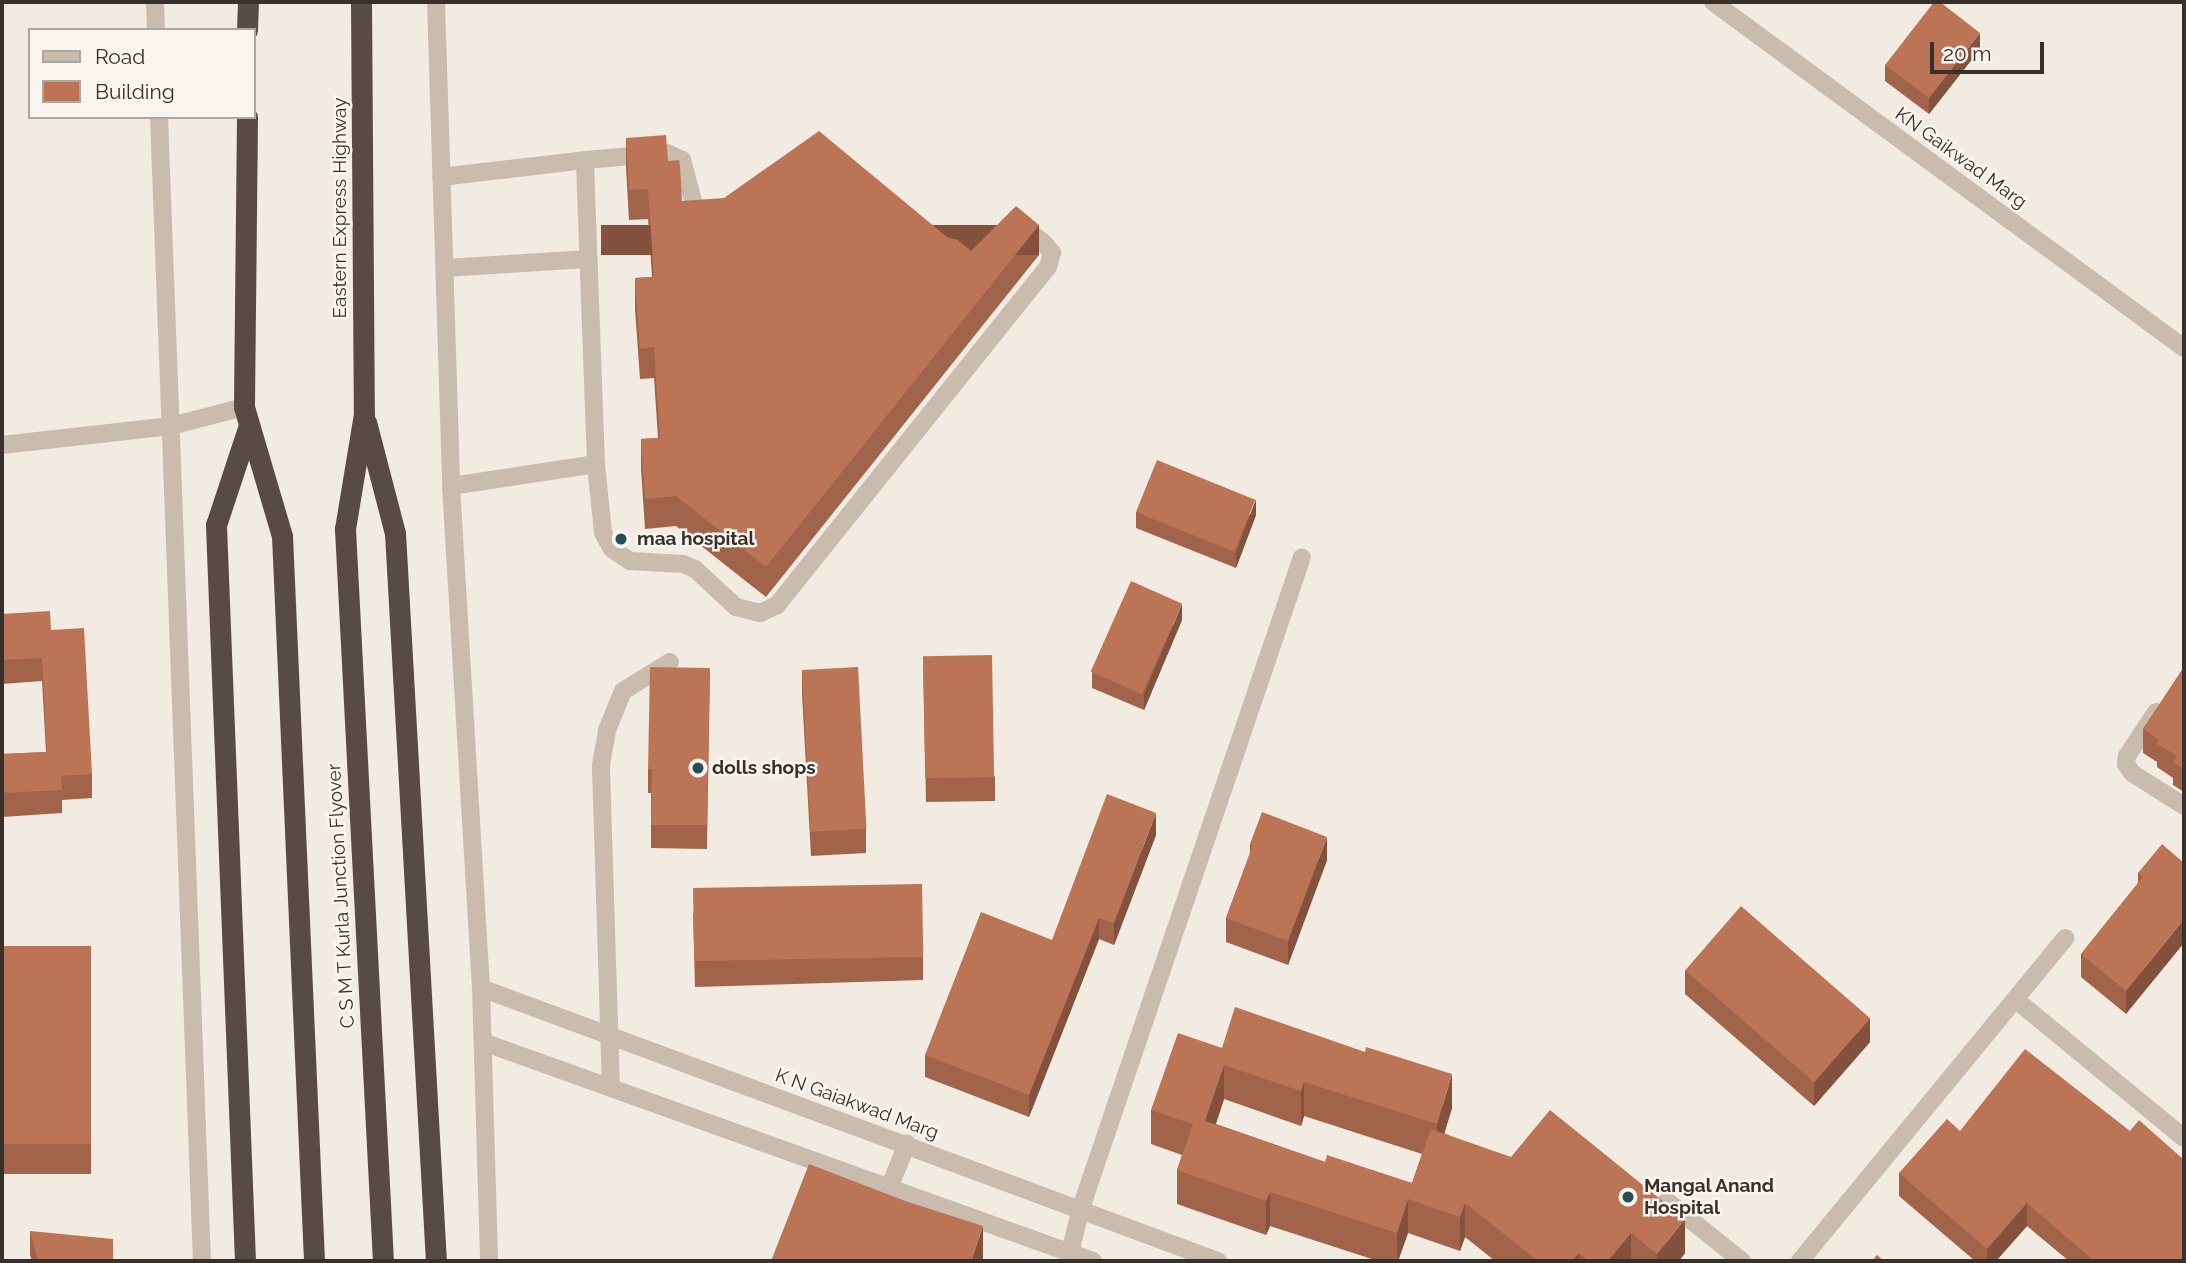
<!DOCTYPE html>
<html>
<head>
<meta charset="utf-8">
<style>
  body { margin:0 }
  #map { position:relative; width:2186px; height:1263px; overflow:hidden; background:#f1ebe1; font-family:Raleway,sans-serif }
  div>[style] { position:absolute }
  .minor>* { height:18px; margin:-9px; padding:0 9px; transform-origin:9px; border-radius:9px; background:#c9bcae }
  .highway>* { height:21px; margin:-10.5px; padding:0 10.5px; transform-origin:10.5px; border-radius:10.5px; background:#584b43 }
  .wall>* { inset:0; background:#a1644a; transform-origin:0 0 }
  .shaded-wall>* { inset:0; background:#83513c; transform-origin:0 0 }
  .building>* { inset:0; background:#bb7456; transform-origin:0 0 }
  .dots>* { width:19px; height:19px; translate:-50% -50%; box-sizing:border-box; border:4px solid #f9f4ed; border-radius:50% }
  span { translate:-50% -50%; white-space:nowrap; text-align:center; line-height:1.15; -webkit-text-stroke:5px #f9f4ed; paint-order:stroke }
  .street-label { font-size:19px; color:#38302b }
  .poi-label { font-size:19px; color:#38302b; font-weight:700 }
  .left { translate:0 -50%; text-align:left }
  .frame { position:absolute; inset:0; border:4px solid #38302b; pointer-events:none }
  .legend { position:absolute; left:28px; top:28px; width:228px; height:91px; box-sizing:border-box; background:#f9f4ed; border:2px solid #aca69f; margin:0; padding:9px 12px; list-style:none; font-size:21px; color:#38302b }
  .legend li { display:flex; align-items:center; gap:14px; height:35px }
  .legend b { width:35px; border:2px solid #aca69f }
  .scale { position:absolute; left:1930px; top:42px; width:114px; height:32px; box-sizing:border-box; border:4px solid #38302b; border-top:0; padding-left:9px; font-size:21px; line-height:24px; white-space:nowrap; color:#38302b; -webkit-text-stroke:5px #f9f4ed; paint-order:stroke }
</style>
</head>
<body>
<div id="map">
  <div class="minor">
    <i style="left:155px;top:2px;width:28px;rotate:88deg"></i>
    <i style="left:436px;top:2px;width:484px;rotate:88.2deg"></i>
    <i style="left:451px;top:486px;width:503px;rotate:86.58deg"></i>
    <i style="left:481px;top:988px;width:273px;rotate:88.3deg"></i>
    <i style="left:1713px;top:2px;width:584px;rotate:36.3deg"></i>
    <i style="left:159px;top:117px;width:1145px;rotate:87.85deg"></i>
    <i style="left:441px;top:177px;width:145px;rotate:-6.7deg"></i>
    <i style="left:445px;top:268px;width:144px;rotate:-3.6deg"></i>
    <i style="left:2px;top:445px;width:170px;rotate:-6.4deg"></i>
    <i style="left:171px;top:426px;width:75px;rotate:-14.6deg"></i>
    <i style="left:596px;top:464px;width:304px;rotate:-92.1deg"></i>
    <i style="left:585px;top:160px;width:82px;rotate:-4.9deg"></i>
    <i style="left:667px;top:153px;width:17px;rotate:25deg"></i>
    <i style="left:682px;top:160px;width:50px;rotate:74.8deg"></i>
    <i style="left:695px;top:208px;width:13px;rotate:39deg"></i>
    <i style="left:451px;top:486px;width:147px;rotate:-8.6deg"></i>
    <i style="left:596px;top:464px;width:69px;rotate:84.2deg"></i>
    <i style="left:603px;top:533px;width:18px;rotate:61deg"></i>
    <i style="left:612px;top:549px;width:22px;rotate:34deg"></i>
    <i style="left:630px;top:561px;width:53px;rotate:3.2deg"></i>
    <i style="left:683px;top:564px;width:13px;rotate:23deg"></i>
    <i style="left:695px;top:569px;width:56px;rotate:42.8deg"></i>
    <i style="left:736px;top:607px;width:25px;rotate:14deg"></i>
    <i style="left:760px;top:613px;width:19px;rotate:-25deg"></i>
    <i style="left:777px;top:605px;width:433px;rotate:-51.3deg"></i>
    <i style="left:1048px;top:267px;width:15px;rotate:-74deg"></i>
    <i style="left:1052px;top:253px;width:13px;rotate:-129deg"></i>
    <i style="left:1044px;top:243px;width:28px;rotate:-142deg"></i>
    <i style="left:2156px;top:712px;width:53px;rotate:123.4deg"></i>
    <i style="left:2127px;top:756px;width:8px;rotate:97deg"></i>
    <i style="left:2126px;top:764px;width:11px;rotate:56deg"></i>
    <i style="left:2132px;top:773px;width:62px;rotate:32.4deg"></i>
    <i style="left:481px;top:988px;width:786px;rotate:20.33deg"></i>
    <i style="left:2016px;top:1000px;width:217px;rotate:39.4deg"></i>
    <i style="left:483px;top:1042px;width:648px;rotate:19.75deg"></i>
    <i style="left:611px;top:1088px;width:323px;rotate:-91.8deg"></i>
    <i style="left:601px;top:765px;width:36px;rotate:-80deg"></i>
    <i style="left:607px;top:730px;width:42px;rotate:-67.7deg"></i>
    <i style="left:623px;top:691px;width:55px;rotate:-31.7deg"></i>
    <i style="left:889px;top:1188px;width:48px;rotate:-67.8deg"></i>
    <i style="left:1667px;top:1201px;width:96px;rotate:38.7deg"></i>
    <i style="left:1070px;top:1253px;width:46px;rotate:-76.3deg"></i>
    <i style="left:1081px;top:1208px;width:687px;rotate:-71.25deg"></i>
    <i style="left:1800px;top:1261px;width:418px;rotate:-50.6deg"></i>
  </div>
  <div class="highway">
    <i style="left:361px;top:2px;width:412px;rotate:89.6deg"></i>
    <i style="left:364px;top:414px;width:117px;rotate:99.4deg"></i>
    <i style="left:345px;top:529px;width:733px;rotate:87.03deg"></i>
    <i style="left:247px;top:30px;width:28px;rotate:-88deg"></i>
    <i style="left:247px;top:117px;width:290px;rotate:90.6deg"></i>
    <i style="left:244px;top:407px;width:134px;rotate:73.6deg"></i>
    <i style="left:282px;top:536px;width:726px;rotate:87.47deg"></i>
    <i style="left:366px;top:422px;width:115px;rotate:75.4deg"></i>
    <i style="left:395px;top:533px;width:729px;rotate:86.78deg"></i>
    <i style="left:245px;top:1261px;width:737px;rotate:-92.26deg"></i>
    <i style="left:216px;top:525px;width:105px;rotate:-71.7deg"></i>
  </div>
  <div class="wall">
    <i style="clip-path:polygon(1980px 49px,1929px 114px,1885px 81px,1885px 65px)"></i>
    <i style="clip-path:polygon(626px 138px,668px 161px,682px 201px,947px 237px,971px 251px,1039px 255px,766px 597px,676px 526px,645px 529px,641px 469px,641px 439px,658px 438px,654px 378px,640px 379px,635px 309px,635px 278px,652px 277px,648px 219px,629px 220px,626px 168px)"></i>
    <i style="clip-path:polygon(1136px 512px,1256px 515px,1236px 568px,1136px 528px)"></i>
    <i style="clip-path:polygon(2px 614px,51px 630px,92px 774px,92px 798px,62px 800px,62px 813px,2px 817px,2px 754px,46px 752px,42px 681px,2px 684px)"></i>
    <i style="clip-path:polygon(1182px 620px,1144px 710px,1092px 688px,1092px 672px)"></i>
    <i style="clip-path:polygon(923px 657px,995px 777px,995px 801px,926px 802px)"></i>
    <i style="clip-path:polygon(2184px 667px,2184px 792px,2173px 785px,2173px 778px,2157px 767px,2157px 762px,2143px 753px,2143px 729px)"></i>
    <i style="clip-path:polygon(710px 668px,707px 849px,651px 848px,651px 793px,648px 793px,648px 769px)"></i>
    <i style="clip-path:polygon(802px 670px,866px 829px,866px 853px,811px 856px,802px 694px)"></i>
    <i style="clip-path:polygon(1156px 835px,1114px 945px,1099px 939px,1029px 1117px,925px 1077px,925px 1055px,1052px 940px)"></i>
    <i style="clip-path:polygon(1250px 844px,1327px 860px,1288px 965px,1226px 942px,1226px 918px,1250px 853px)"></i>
    <i style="clip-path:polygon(2184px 863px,2126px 1014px,2081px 977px,2081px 954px,2138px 883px,2138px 873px)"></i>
    <i style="clip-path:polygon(693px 913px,923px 957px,923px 980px,695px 987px)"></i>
    <i style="left:91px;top:946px;width:228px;height:89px;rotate:90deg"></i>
    <i style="clip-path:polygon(1685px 970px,1870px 1042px,1814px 1106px,1685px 994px)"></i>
    <i style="clip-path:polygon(evenodd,1222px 1048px,1452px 1108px,1444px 1133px,1685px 1253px,1679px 1261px,1495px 1261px,1465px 1237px,1460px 1251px,1408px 1233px,1398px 1261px,1378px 1261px,1270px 1226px,1266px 1235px,1177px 1204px,1177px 1170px,1182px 1155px,1151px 1144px,1151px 1110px,1222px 1048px,1224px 1099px,1301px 1126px,1304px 1116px,1422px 1154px,1412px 1183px,1325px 1162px,1216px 1124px,1224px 1099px)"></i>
    <i style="clip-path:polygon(1960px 1131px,2184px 1261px,2069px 1261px,2027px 1226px,1996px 1261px,1975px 1261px,1899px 1196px,1899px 1173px)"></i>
    <i style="clip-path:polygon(30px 1231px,113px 1261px,32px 1261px,30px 1255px)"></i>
  </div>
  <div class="shaded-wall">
    <i style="clip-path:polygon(1980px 33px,1980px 49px,1929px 114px,1929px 98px)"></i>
    <i style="left:1039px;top:225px;width:30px;height:438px;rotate:90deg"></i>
    <i style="clip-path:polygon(1256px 499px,1256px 515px,1236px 568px,1236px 552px)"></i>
    <i style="clip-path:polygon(1182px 604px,1182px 620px,1144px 710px,1144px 694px)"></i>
    <i style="clip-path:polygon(1156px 813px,1156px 835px,1114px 945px,1114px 923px)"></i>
    <i style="clip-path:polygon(1327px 837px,1327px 860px,1288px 965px,1288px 941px)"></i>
    <i style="clip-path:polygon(1099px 918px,1099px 939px,1029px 1117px,1029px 1095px)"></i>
    <i style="clip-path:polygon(2184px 919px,2184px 943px,2126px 1014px,2126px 991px)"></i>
    <i style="clip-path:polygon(1870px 1018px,1870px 1042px,1814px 1106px,1814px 1082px)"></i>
    <i style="clip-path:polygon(1224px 1065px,1224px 1099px,1205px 1155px,1205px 1121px)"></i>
    <i style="clip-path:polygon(1452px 1074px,1452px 1108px,1437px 1158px,1437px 1124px)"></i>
    <i style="clip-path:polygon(1304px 1082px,1304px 1116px,1301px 1126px,1301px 1091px)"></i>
    <i style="clip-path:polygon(1270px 1192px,1270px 1226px,1266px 1235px,1266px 1201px)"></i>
    <i style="clip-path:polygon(1408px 1199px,1408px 1233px,1398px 1261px,1397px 1261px,1397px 1233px)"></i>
    <i style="clip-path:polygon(1465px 1203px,1465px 1237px,1460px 1251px,1460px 1217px)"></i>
    <i style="clip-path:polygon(2027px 1203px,2027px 1226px,1996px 1261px,1987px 1261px,1987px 1249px)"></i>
    <i style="clip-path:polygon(1685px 1219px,1685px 1253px,1679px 1261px,1657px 1261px,1657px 1254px)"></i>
    <i style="clip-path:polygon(983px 1226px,983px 1261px,971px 1261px)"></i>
    <i style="clip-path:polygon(1631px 1233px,1631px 1261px,1608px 1261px)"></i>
    <i style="clip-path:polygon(1579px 1253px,1579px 1261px,1572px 1261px)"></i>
  </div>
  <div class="building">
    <i style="clip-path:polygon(1934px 2px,1940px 2px,1980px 33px,1929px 98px,1885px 65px)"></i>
    <i style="clip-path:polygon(819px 131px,947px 237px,958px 240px,971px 251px,1016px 206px,1039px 225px,766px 567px,676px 496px,645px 499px,641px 439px,660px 438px,654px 347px,640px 349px,635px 278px,654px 277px,648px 189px,629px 190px,626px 138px,666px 135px,668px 161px,679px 160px,680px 165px,682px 201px,724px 198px)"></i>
    <i style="left:1157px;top:460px;width:106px;height:56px;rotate:22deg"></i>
    <i style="left:1131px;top:581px;width:56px;height:99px;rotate:24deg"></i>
    <i style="clip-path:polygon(50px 611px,51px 630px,84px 628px,92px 774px,61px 776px,62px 790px,2px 793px,2px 754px,47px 752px,42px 658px,2px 660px,2px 614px)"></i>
    <i style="left:992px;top:655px;width:122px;height:69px;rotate:89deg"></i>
    <i style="clip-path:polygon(650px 667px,710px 668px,707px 825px,651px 825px,652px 769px,648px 769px)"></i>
    <i style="left:858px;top:667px;width:162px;height:56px;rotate:87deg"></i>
    <i style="clip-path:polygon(2184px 667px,2184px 769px,2173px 762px,2177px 756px,2157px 744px,2159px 740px,2143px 729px)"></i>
    <i style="clip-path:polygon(1107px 794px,1156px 813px,1114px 923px,1099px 918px,1029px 1095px,925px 1055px,981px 912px,1052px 940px)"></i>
    <i style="clip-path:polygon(1262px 812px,1327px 837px,1288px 941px,1226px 918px,1253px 845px,1250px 844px)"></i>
    <i style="clip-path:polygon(2162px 844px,2184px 863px,2184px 919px,2126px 991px,2081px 954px,2143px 877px,2138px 873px)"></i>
    <i style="left:922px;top:884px;width:73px;height:229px;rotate:89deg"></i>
    <i style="left:1741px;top:906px;width:171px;height:85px;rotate:41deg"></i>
    <i style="left:91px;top:946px;width:198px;height:89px;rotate:90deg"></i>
    <i style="clip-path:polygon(1235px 1007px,1365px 1052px,1366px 1047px,1452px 1074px,1437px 1124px,1304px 1082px,1301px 1091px,1224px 1065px,1205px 1121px,1325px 1162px,1327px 1155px,1412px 1183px,1431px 1129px,1511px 1157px,1550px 1110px,1685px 1219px,1657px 1254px,1631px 1233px,1608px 1261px,1589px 1261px,1579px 1253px,1572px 1261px,1538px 1261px,1465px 1203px,1460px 1217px,1408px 1199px,1397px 1233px,1270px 1192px,1266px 1201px,1177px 1170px,1193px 1124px,1151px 1110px,1178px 1033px,1222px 1048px)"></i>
    <i style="clip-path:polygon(2025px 1049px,2130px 1131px,2139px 1120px,2184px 1160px,2184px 1261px,2094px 1261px,2027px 1203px,1987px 1249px,1899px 1173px,1947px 1119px,1960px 1131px)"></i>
    <i style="clip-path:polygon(809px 1164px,908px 1202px,983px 1226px,971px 1261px,771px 1261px)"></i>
    <i style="clip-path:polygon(30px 1231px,113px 1239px,113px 1261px,38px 1261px)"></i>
    <i style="clip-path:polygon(1877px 1255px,1884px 1261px,1872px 1261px)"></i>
  </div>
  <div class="dots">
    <i style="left:621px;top:539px;background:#255056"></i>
    <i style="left:698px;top:768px;background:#255056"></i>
    <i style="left:1628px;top:1197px;background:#255056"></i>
  </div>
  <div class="street-label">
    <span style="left:1961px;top:158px;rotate:36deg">KN Gaikwad Marg</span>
    <span style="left:340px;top:208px;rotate:-90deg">Eastern Express Highway</span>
    <span style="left:341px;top:896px;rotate:-93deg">C S M T Kurla Junction Flyover</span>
    <span style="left:857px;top:1104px;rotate:20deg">K N Gaiakwad Marg</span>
  </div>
  <div class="poi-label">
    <span class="left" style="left:637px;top:539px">maa hospital</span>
    <span class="left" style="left:712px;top:768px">dolls shops</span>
    <span class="left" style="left:1644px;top:1197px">Mangal Anand<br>Hospital</span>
  </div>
  <div class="frame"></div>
  <ul class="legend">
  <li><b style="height:9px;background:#c9bcae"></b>Road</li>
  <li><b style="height:19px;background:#bb7456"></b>Building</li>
  </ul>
  <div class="scale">20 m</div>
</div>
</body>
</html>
